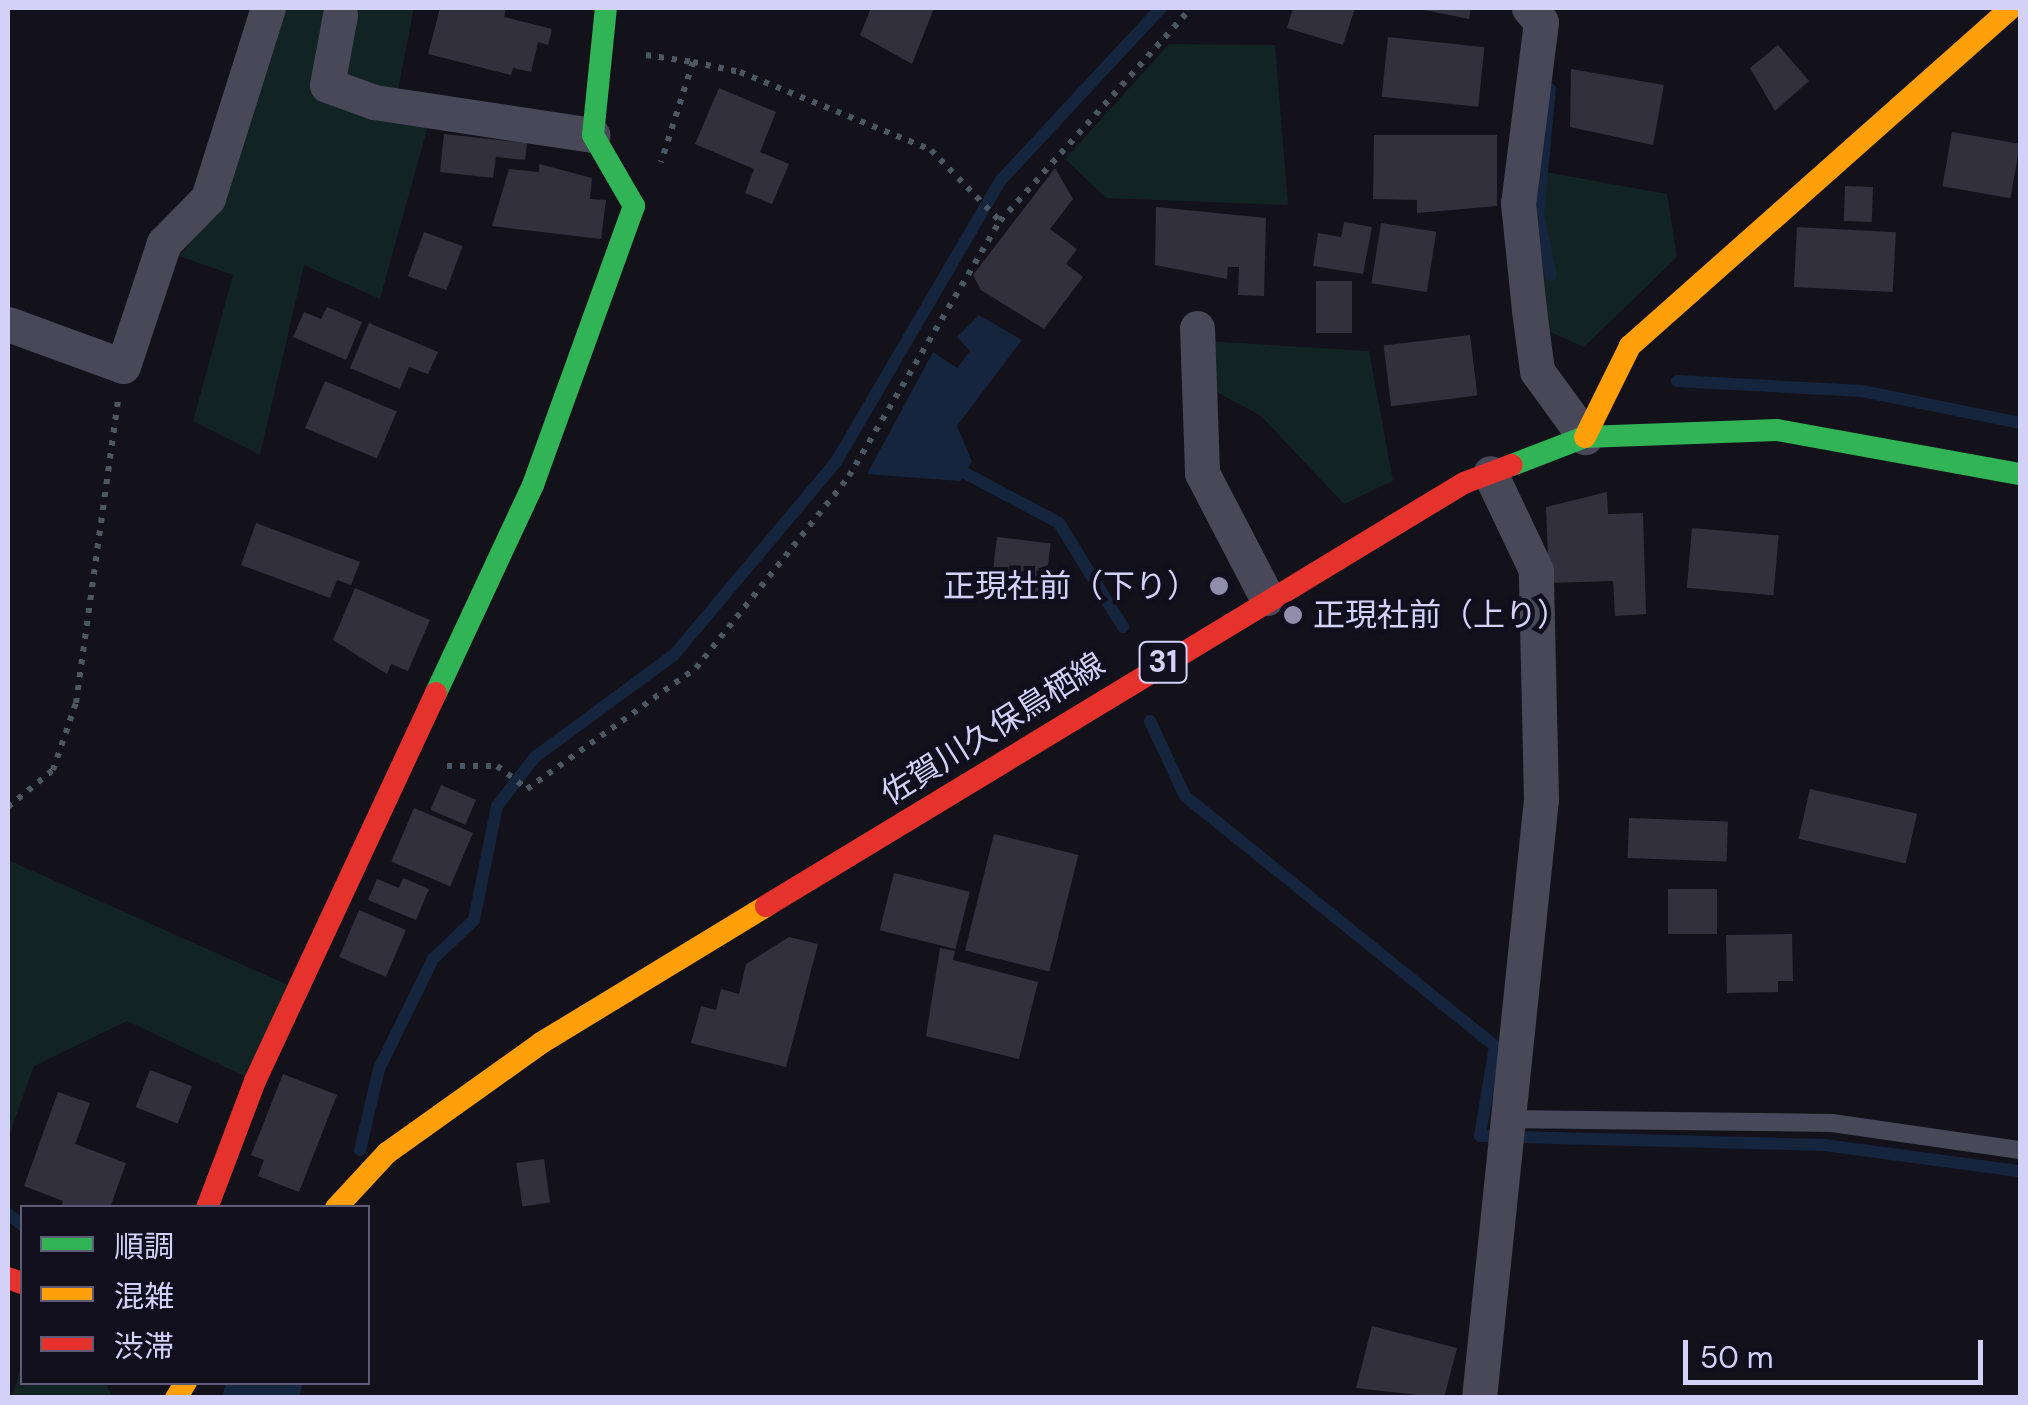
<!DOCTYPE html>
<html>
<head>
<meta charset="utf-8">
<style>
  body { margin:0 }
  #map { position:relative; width:2028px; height:1405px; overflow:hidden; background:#13121a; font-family:"DM Sans","Noto Sans JP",sans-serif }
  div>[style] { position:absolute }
  .green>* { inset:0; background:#122324 }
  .water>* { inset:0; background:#15253d }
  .stream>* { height:12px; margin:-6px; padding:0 6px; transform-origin:6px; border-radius:6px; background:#15253d }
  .river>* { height:72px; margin:-36px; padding:0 36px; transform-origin:36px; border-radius:36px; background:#15253d }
  .building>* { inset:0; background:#31303c; transform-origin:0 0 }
  .path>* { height:6px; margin-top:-3px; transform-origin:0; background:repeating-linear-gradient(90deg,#4b5761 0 5px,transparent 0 13px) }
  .lane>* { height:18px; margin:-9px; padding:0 9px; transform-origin:9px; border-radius:9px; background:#494859 }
  .street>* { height:35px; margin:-17.5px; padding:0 17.5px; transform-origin:17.5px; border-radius:17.5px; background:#494859 }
  .fast>* { height:22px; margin:-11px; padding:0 11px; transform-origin:11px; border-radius:11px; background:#30b455 }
  .slow>* { height:22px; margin:-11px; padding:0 11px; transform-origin:11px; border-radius:11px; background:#ff9f0a }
  .jam>* { height:22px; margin:-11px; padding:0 11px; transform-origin:11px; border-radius:11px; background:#e5322d }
  .dots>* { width:28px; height:28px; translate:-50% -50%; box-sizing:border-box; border:5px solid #110e1d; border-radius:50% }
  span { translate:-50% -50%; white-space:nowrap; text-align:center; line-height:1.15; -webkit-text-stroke:9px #110e1d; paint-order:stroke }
  .shield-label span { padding:2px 8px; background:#110e1d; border:2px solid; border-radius:8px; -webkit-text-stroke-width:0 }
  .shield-label { font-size:30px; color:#d4d1f9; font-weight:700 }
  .poi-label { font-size:32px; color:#d4d1f9 }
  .right { translate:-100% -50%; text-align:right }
  .left { translate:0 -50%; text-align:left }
  .street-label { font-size:32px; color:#d4d1f9 }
  .frame { position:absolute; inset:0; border:10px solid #d4d1f9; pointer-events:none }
  .legend { position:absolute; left:20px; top:1205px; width:350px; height:180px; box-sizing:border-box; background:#110e1d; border:2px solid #5f5c75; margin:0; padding:12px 18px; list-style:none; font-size:30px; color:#d4d1f9 }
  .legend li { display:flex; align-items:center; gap:20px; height:50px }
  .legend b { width:50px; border:2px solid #5f5c75 }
  .scale { position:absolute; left:1683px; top:1340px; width:300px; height:45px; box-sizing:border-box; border:5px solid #d4d1f9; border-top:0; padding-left:12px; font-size:30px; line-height:35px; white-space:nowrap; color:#d4d1f9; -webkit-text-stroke:8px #110e1d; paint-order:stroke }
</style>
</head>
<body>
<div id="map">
  <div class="green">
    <i style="clip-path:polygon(280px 8px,414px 8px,393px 116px,429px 122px,380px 299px,304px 265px,260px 455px,193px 421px,233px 275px,179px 256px,225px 203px)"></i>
    <i style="clip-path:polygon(1169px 44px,1275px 45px,1288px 205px,1106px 198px,1065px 159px)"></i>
    <i style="clip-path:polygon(1534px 170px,1667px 194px,1677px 257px,1584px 347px,1548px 331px)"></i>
    <i style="clip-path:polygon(1205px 341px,1369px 351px,1393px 481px,1344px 504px,1261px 416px,1206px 386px)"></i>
    <i style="clip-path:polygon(8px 860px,288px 985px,246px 1077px,127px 1021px,34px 1066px,8px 1138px)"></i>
    <i style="clip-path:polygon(22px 1363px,22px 1382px,105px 1383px,113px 1397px,12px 1397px)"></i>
  </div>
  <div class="water">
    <i style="clip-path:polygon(979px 315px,1022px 340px,957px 426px,972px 462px,960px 481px,867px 474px,933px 352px,957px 368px,970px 351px,957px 337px)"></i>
  </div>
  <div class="stream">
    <i style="left:1550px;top:89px;width:126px;rotate:95.5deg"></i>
    <i style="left:1538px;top:214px;width:62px;rotate:78deg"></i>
    <i style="left:1677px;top:381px;width:185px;rotate:3.1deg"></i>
    <i style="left:1862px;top:391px;width:161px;rotate:11.4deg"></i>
    <i style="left:965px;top:473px;width:106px;rotate:28deg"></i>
    <i style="left:1059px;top:523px;width:122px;rotate:58.4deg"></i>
    <i style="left:1150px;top:721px;width:83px;rotate:65deg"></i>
    <i style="left:1185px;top:796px;width:398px;rotate:38.9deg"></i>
    <i style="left:1495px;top:1046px;width:91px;rotate:99.5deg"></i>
    <i style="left:1480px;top:1136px;width:344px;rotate:1.5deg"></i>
    <i style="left:1824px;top:1145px;width:198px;rotate:7.6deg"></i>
    <i style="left:360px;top:1150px;width:83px;rotate:-76.8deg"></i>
    <i style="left:379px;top:1069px;width:123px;rotate:-63.9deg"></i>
    <i style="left:433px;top:959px;width:57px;rotate:-43.6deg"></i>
    <i style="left:474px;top:920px;width:116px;rotate:-78.6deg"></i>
    <i style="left:497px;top:806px;width:62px;rotate:-52.2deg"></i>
    <i style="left:535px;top:757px;width:172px;rotate:-36.3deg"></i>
    <i style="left:674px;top:655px;width:252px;rotate:-50deg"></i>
    <i style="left:836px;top:462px;width:327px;rotate:-59.7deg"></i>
    <i style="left:1001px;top:180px;width:235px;rotate:-47.1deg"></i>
    <i style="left:8px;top:1214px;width:18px;rotate:38deg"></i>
  </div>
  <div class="river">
    <i style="left:259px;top:1398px;width:17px;rotate:-66deg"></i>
  </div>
  <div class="building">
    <i style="clip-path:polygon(440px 8px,506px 8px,504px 17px,552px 29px,548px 45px,538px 42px,531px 72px,513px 68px,511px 75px,428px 54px)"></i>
    <i style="clip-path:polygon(871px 8px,934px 8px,912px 64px,860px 35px)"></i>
    <i style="clip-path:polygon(1293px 8px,1355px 8px,1343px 45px,1287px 28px)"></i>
    <i style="clip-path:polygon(1415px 8px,1471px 8px,1469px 19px)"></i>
    <i style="left:1388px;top:37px;width:97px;height:60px;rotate:6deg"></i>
    <i style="clip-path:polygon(1778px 45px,1809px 81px,1775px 111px,1750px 68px)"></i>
    <i style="clip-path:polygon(1571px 69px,1664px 85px,1653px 145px,1570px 127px)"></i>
    <i style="clip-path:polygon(719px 88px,776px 112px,760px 152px,789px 164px,772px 204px,745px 193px,754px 169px,695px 144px)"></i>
    <i style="left:1952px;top:132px;width:69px;height:55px;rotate:10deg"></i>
    <i style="clip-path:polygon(444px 134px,527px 143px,525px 160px,496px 157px,493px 178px,440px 172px)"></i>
    <i style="clip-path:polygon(1374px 135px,1497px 135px,1497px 206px,1417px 213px,1417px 200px,1373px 199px)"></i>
    <i style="clip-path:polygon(539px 164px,592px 178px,590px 199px,606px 200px,601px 239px,492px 226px,509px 169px,539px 172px)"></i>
    <i style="clip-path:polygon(1055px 168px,1073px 199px,1050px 229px,1077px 249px,1066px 264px,1083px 277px,1044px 329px,981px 290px,973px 275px)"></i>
    <i style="left:1845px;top:186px;width:28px;height:35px;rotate:2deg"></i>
    <i style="clip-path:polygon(1156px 207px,1266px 218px,1264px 296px,1238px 295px,1239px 267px,1228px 267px,1227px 279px,1155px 265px)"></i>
    <i style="clip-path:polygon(1344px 222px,1372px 227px,1363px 274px,1313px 266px,1318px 233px,1341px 237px)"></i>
    <i style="left:1381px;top:223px;width:56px;height:61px;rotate:9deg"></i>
    <i style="left:1797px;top:227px;width:99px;height:60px;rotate:3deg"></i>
    <i style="left:424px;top:232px;width:41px;height:47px;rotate:20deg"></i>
    <i style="left:1316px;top:281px;width:36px;height:52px"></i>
    <i style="clip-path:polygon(327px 307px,362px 322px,346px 360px,293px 337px,304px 312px,321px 319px)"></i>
    <i style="clip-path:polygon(369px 323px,438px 352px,428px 374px,409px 367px,400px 389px,350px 368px)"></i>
    <i style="left:1470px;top:335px;width:61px;height:87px;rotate:83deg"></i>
    <i style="left:325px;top:381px;width:78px;height:51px;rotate:23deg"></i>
    <i style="clip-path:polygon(1607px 492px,1608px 514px,1643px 513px,1646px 614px,1615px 616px,1613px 581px,1549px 583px,1546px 507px)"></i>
    <i style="clip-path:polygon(256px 523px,360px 562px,351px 585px,337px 580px,330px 598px,241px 565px)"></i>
    <i style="left:1692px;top:528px;width:87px;height:60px;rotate:5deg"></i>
    <i style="left:997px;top:537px;width:54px;height:50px;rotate:7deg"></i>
    <i style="clip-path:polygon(355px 588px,430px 620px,408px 671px,391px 664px,387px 674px,333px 640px)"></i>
    <i style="left:441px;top:785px;width:38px;height:27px;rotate:23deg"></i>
    <i style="left:1810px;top:789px;width:110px;height:51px;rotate:13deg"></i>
    <i style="left:414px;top:808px;width:64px;height:58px;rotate:23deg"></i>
    <i style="left:1629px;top:818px;width:99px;height:40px;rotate:2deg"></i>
    <i style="left:994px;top:834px;width:87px;height:120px;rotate:14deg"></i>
    <i style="left:894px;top:873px;width:78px;height:59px;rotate:14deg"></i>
    <i style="clip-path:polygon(403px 878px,429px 889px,416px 920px,368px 900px,377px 879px,399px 888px)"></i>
    <i style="left:1717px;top:889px;width:45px;height:49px;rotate:90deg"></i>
    <i style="left:359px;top:910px;width:51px;height:51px;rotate:23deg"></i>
    <i style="clip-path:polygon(1792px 934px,1793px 981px,1778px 981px,1778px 992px,1727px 993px,1726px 935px)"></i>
    <i style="clip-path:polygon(789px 937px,818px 944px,786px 1067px,691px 1043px,701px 1006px,716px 1010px,721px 989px,739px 994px,746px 964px)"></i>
    <i style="clip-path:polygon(940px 948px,955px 951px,953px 960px,1038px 982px,1019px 1059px,926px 1036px)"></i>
    <i style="left:150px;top:1070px;width:45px;height:40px;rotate:21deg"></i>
    <i style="clip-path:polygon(283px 1074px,337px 1095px,299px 1192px,258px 1176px,264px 1160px,251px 1155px)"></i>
    <i style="clip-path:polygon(58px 1092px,90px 1103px,75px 1144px,126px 1163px,110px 1208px,61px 1208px,63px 1201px,24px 1186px)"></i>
    <i style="left:544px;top:1159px;width:44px;height:28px;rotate:82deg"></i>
    <i style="clip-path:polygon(1372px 1326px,1457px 1348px,1444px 1398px,1356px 1388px)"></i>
  </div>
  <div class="path">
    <i style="left:646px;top:55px;width:48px;rotate:8.5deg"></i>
    <i style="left:693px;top:62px;width:105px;rotate:107.7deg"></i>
    <i style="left:693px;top:62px;width:48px;rotate:12deg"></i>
    <i style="left:740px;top:72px;width:206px;rotate:22.2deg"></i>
    <i style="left:931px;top:150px;width:99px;rotate:45.8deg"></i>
    <i style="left:447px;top:766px;width:50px"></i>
    <i style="left:497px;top:766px;width:38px;rotate:37deg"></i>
    <i style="left:527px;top:789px;width:208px;rotate:-35.6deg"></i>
    <i style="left:696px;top:668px;width:246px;rotate:-51.4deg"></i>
    <i style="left:849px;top:476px;width:296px;rotate:-59.4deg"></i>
    <i style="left:1000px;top:221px;width:286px;rotate:-48.1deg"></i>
    <i style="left:8px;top:807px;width:58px;rotate:-39.4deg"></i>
    <i style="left:53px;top:770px;width:71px;rotate:-71.1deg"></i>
    <i style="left:76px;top:703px;width:305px;rotate:-82.1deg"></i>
  </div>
  <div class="lane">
    <i style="left:1509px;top:1119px;width:323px;rotate:0.7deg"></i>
    <i style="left:1832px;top:1123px;width:190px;rotate:8.2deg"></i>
  </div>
  <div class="street">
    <i style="left:1529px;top:8px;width:18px;rotate:49deg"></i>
    <i style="left:1541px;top:22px;width:182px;rotate:97.2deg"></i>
    <i style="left:1518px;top:203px;width:108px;rotate:84.1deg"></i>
    <i style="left:1529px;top:310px;width:62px;rotate:82.5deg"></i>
    <i style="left:1537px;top:371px;width:82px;rotate:54deg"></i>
    <i style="left:340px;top:15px;width:71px;rotate:100.5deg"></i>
    <i style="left:327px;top:85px;width:50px;rotate:19.9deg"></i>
    <i style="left:374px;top:102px;width:221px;rotate:8.6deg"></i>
    <i style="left:8px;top:324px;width:122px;rotate:20.1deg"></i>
    <i style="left:123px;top:366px;width:130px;rotate:-71.6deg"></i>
    <i style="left:164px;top:243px;width:63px;rotate:-45.6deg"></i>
    <i style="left:208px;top:198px;width:199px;rotate:-72.5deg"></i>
    <i style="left:1197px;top:328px;width:145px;rotate:88deg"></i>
    <i style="left:1202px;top:473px;width:141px;rotate:62.5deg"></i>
    <i style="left:1479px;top:1398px;width:602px;rotate:-84.09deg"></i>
    <i style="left:1541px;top:799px;width:229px;rotate:-91.3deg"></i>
    <i style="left:1536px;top:570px;width:107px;rotate:-115.4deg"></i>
  </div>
  <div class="fast">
    <i style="left:1512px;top:465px;width:78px;rotate:-21deg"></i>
    <i style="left:1585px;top:437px;width:192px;rotate:-2.1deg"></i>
    <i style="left:1777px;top:430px;width:247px;rotate:10.3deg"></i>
    <i style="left:436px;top:693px;width:230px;rotate:-65deg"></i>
    <i style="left:533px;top:485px;width:297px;rotate:-70.1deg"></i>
    <i style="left:634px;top:206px;width:82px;rotate:-120deg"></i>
    <i style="left:593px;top:135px;width:128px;rotate:-84.2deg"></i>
  </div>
  <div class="slow">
    <i style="left:1585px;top:437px;width:102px;rotate:-63.7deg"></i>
    <i style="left:1630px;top:346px;width:509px;rotate:-41.58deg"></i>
    <i style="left:336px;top:1208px;width:75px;rotate:-47.2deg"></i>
    <i style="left:387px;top:1153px;width:189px;rotate:-35.5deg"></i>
    <i style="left:541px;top:1043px;width:263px;rotate:-31.3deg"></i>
    <i style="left:176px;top:1398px;width:19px;rotate:-58deg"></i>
  </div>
  <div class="jam">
    <i style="left:766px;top:906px;width:816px;rotate:-31.22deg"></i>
    <i style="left:1464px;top:483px;width:51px;rotate:-20.6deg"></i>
    <i style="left:207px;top:1208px;width:136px;rotate:-69.3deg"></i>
    <i style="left:255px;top:1081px;width:428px;rotate:-65deg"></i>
    <i style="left:8px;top:1278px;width:15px;rotate:20deg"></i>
  </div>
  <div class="dots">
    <i style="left:1219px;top:586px;background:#908eab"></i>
    <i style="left:1293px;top:615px;background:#908eab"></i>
  </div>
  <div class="shield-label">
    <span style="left:1163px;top:662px">31</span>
  </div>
  <div class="poi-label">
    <span class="right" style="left:1199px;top:586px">正現社前（下り）</span>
    <span class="left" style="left:1313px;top:615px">正現社前（上り）</span>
  </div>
  <div class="street-label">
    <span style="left:993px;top:729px;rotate:-32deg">佐賀川久保鳥栖線</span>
  </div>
  <div class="frame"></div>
  <ul class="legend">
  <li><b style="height:12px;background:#30b455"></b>順調</li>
  <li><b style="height:12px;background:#ff9f0a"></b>混雑</li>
  <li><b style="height:12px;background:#e5322d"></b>渋滞</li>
  </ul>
  <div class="scale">50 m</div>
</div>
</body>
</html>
